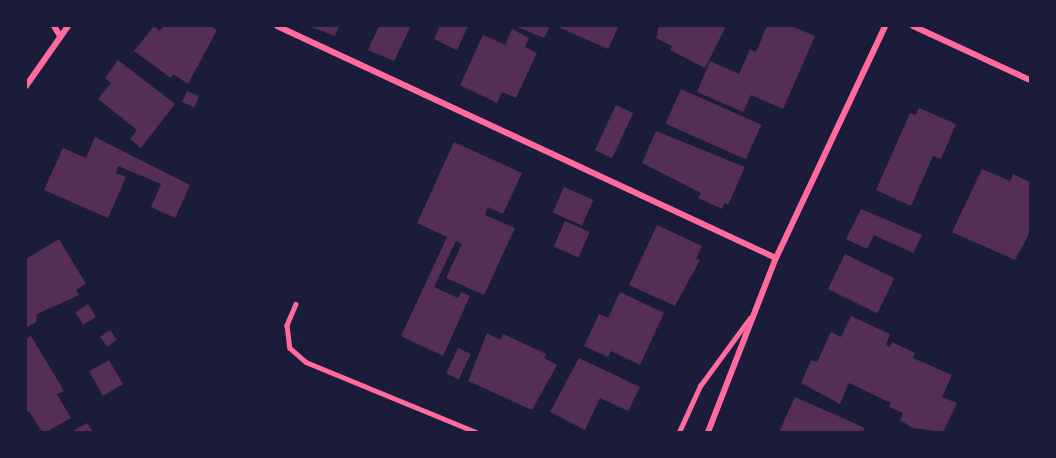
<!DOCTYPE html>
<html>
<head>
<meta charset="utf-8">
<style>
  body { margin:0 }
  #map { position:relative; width:1056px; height:458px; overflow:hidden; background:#1b1b3a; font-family:"Public Sans",sans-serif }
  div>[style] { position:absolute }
  .building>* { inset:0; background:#542f53; transform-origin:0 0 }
  .service>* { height:4.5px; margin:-2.25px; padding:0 2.25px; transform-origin:2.25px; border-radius:2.25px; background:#ff6b9d }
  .minor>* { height:6px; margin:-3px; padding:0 3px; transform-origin:3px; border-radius:3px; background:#ff6b9d }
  span { translate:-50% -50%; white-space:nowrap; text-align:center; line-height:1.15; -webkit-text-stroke:5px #1b1b3a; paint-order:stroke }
  .frame { position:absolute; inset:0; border:27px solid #1b1b3a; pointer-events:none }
</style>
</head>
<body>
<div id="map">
  <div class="building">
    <i style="clip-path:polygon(154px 26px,160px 31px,164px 26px,211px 26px,217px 30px,188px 84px,173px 74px,171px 78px,134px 51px)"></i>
    <i style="clip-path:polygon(309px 26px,339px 26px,335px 36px)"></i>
    <i style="clip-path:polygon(379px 26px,411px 26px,394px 61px,368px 50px)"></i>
    <i style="clip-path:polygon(440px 26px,468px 26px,457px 50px,434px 39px)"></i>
    <i style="clip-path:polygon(515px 26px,550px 26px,544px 38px)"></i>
    <i style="clip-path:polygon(556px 26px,619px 26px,608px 49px)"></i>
    <i style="clip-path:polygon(659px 26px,726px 26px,705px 68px,670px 50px,672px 46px,656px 38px)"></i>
    <i style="clip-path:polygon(767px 26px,791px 26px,815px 36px,783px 109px,751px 95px,743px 112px,697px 92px,710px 61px,739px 74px,750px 49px,756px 52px)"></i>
    <i style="clip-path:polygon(512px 29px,529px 38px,525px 47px,537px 53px,516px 98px,502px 92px,497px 103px,460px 85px,483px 35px,505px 45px)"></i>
    <i style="clip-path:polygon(118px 60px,175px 104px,141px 148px,130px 139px,137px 130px,98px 99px,111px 83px,105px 78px)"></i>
    <i style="left:681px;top:89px;width:88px;height:38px;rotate:24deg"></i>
    <i style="left:187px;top:91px;width:13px;height:12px;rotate:23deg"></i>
    <i style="left:616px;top:105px;width:19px;height:50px;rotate:25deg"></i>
    <i style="clip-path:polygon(919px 108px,956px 124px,941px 159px,933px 156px,911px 206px,876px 190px,910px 113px,916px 115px)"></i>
    <i style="clip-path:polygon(656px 131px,745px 167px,728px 205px,724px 203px,722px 209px,698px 198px,701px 193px,642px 163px)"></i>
    <i style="clip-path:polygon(95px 137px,190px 185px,175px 218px,151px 207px,161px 184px,118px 166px,116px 173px,126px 177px,108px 218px,44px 190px,63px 148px,86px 158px)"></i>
    <i style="clip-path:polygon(454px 142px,522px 173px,503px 214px,488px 207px,485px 215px,515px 228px,484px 295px,446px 278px,462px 244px,456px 241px,434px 287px,458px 298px,461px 292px,470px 296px,443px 356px,401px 336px,447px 237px,417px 223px)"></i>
    <i style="clip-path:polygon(982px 169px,1010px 181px,1013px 174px,1030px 182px,1030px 232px,1015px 260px,952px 232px)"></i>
    <i style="left:564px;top:187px;width:32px;height:28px;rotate:24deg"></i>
    <i style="clip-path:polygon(861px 209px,922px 235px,913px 253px,874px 235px,867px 249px,846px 239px)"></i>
    <i style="left:565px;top:221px;width:27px;height:28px;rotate:24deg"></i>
    <i style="clip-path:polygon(657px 225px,702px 246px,696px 259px,700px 260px,675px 306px,629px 285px)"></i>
    <i style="clip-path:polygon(59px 239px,86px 284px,76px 290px,79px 295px,37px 314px,36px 322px,26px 328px,26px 259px)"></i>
    <i style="left:845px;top:254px;width:55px;height:39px;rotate:26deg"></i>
    <i style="clip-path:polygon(620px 292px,664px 313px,640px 365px,611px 351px,608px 357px,584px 346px,599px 314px,608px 318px)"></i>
    <i style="left:88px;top:304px;width:15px;height:15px;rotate:58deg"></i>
    <i style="clip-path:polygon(851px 316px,890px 334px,886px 345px,890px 347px,892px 342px,915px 353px,913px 358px,952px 375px,942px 397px,957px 403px,943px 432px,913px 428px,900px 420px,903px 413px,889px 407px,891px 403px,849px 383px,840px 404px,801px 383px,811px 360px,817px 362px,831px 332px,841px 337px)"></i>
    <i style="left:110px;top:330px;width:12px;height:12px;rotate:55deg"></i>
    <i style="clip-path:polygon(487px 333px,500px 340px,503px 334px,546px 354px,544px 358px,557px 365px,532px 410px,468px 381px)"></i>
    <i style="clip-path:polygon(31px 336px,64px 391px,57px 394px,71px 418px,46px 432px,42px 432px,29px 411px,26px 413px,26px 339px)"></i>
    <i style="left:458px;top:348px;width:14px;height:28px;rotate:25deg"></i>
    <i style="clip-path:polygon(579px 358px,640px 387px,628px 411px,600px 398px,585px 430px,550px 412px)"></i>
    <i style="left:109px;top:360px;width:28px;height:23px;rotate:60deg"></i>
    <i style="clip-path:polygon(795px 397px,865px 428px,863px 432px,779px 432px)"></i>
    <i style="clip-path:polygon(87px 423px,93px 432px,71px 432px)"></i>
  </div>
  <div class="service">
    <i style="left:296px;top:304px;width:23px;rotate:113deg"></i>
    <i style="left:287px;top:325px;width:23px;rotate:83deg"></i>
    <i style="left:290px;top:348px;width:21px;rotate:41deg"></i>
    <i style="left:306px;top:362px;width:184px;rotate:22.4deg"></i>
    <i style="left:679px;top:432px;width:51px;rotate:-65.5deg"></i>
    <i style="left:700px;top:386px;width:84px;rotate:-53.7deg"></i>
  </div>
  <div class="minor">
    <i style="left:54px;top:26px;width:12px;rotate:59deg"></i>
    <i style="left:277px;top:26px;width:550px;rotate:24.94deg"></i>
    <i style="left:913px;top:26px;width:129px;rotate:24.8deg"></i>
    <i style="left:26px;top:86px;width:73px;rotate:-55deg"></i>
    <i style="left:708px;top:432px;width:187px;rotate:-68.7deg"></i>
    <i style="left:776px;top:258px;width:256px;rotate:-64.8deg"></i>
  </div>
  <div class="frame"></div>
</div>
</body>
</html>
